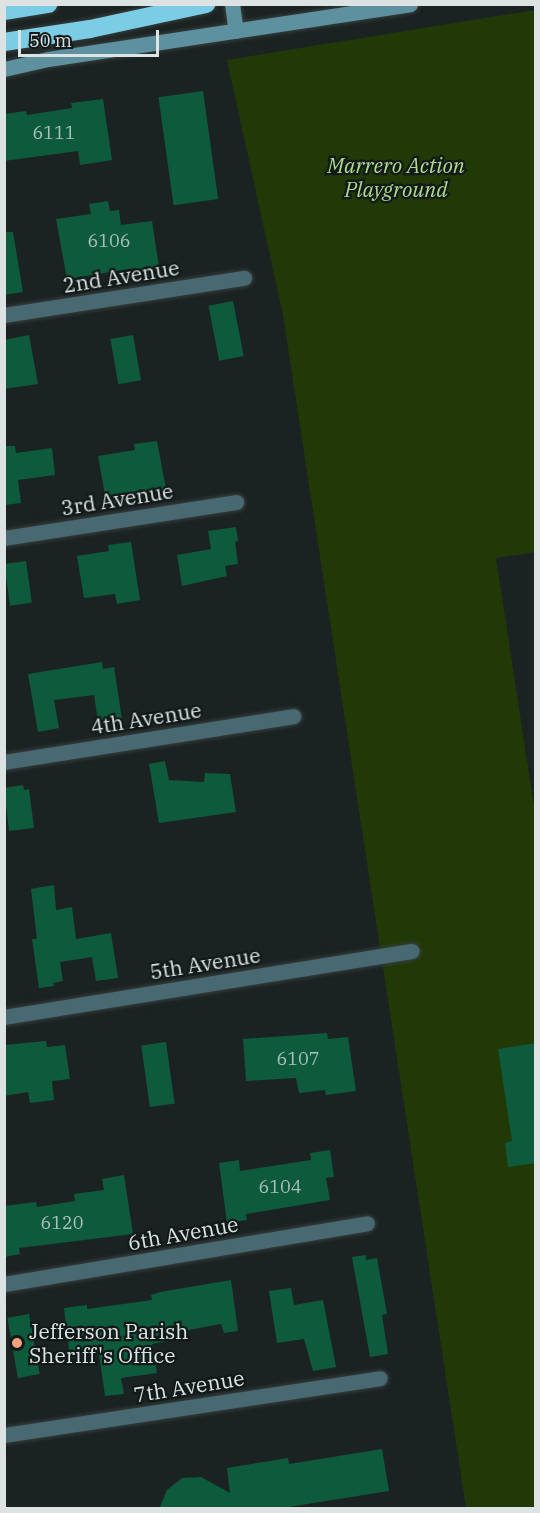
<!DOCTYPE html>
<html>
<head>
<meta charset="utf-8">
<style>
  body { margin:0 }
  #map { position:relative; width:540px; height:1513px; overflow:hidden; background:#1b2322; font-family:"IBM Plex Serif",serif }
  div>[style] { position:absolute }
  .green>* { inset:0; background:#213906 }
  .building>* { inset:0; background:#0e5a3c; transform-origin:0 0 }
  .roads { filter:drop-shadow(0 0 2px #363e3d) drop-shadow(0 0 2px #363e3d) }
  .street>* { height:15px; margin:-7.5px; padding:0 7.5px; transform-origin:7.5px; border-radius:7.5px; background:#496972 }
  .secondary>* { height:15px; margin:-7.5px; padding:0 7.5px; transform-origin:7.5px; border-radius:7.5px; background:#5e91a0 }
  .highway>* { height:18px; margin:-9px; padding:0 9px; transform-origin:9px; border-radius:9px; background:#7bcde5 }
  .dots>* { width:16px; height:16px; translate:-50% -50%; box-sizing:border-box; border:3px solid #111a19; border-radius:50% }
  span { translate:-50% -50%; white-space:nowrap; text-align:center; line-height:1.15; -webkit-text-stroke:4.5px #111a19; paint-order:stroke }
  .number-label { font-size:18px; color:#a9c1b8 }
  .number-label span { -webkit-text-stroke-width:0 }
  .park-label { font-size:21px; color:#afdb8a; font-style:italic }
  .street-label { font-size:21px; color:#dde3e2 }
  .poi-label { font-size:21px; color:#dde3e2 }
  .left { translate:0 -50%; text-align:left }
  .frame { position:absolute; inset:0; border:6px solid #dde3e2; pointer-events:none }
  .scale { position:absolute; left:18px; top:30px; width:141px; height:27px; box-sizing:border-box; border:3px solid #dde3e2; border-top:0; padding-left:8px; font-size:18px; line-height:21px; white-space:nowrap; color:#dde3e2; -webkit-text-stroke:4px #111a19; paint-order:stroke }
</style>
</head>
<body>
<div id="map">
  <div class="green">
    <i style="clip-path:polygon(535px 10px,535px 552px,496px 558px,535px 813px,535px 1508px,466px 1508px,283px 315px,227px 60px)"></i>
  </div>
  <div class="building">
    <i style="left:203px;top:91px;width:109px;height:45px;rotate:82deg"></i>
    <i style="clip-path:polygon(103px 99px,112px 160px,80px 165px,78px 151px,4px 161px,4px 114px,26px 111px,27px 115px,72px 108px,71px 103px)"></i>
    <i style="clip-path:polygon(108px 201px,110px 211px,119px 210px,121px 225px,152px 221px,159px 267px,136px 271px,135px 268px,67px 279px,56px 219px,91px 214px,89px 204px)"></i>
    <i style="clip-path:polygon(4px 232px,13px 232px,23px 292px,4px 295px)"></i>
    <i style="left:233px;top:301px;width:56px;height:25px;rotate:79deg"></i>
    <i style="clip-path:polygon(29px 335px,38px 384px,4px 389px,4px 340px)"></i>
    <i style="left:133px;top:335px;width:46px;height:23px;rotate:80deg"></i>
    <i style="clip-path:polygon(157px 441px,166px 489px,129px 497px,129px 502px,107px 506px,98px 456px,135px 450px,134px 444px)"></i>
    <i style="clip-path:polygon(4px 446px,15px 446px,16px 453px,52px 448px,55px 475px,18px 480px,21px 503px,4px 505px)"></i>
    <i style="clip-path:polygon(236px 527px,238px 541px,235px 542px,238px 564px,225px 566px,227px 576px,182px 586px,177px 555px,211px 549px,208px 531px)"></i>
    <i style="clip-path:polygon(131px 542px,140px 600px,117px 604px,115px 594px,84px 598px,77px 556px,109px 551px,108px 545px)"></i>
    <i style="left:26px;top:561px;width:42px;height:22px;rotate:82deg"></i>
    <i style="clip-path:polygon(102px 662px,103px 669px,114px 667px,122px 719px,98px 721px,94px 695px,54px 700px,59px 728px,38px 732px,28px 674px)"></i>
    <i style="clip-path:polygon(165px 761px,169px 780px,204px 782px,205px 773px,230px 774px,236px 812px,159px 823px,149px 764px)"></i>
    <i style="clip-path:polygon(23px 785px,24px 790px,29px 789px,34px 828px,9px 831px,4px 788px)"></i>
    <i style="clip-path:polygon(54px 885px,56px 910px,72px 907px,76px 939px,111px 933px,118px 978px,96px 981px,92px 957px,60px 962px,63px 981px,53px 983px,54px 986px,39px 988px,32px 939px,37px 939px,31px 889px)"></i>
    <i style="clip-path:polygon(327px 1033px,328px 1039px,348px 1037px,356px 1091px,326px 1095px,325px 1090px,299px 1093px,296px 1078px,246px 1081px,243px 1039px)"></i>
    <i style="clip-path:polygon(46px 1041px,47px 1047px,65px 1045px,70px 1079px,52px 1081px,54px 1100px,30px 1103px,28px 1092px,4px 1096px,4px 1045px)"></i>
    <i style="left:166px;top:1042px;width:62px;height:25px;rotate:82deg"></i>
    <i style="clip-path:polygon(536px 1043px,536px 1163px,508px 1167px,505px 1143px,512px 1141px,498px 1049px)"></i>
    <i style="clip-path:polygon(330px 1150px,334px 1177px,326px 1178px,330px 1200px,246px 1214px,247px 1220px,227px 1223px,219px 1163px,239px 1160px,240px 1171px,311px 1160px,310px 1153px)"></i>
    <i style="clip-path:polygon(124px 1175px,133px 1234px,19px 1248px,20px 1254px,4px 1257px,4px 1206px,36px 1202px,37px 1207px,75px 1201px,74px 1194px,104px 1190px,102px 1179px)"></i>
    <i style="clip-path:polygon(366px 1255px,366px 1260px,377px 1258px,387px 1314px,382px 1315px,388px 1354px,370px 1357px,352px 1257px)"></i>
    <i style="clip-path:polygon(231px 1280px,238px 1331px,224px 1333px,221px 1324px,172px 1333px,173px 1340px,152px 1344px,157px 1373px,121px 1378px,124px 1394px,105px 1396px,99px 1354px,70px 1358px,64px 1308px,87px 1305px,87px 1309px,152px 1300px,151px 1295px,160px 1292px)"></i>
    <i style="clip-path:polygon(291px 1288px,294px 1305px,323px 1300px,336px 1367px,313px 1371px,304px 1339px,277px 1343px,269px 1291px)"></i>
    <i style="left:29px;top:1314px;width:61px;height:22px;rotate:80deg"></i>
    <i style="clip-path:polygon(382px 1449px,389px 1491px,276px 1509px,159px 1509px,167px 1490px,182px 1478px,201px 1477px,230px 1493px,227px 1468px,288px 1458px,289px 1464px)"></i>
  </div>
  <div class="roads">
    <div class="street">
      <i style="left:4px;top:315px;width:243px;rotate:-8.8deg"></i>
      <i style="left:4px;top:538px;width:235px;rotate:-8.8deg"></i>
      <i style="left:4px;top:762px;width:293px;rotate:-9deg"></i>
      <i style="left:4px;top:1017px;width:413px;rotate:-9.2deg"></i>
      <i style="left:4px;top:1284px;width:368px;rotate:-9.5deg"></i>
      <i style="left:4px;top:1435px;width:380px;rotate:-8.6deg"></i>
    </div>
    <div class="secondary">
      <i style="left:232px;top:4px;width:27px;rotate:82deg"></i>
      <i style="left:4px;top:69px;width:45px;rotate:-12.8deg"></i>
      <i style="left:48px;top:59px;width:366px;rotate:-8.6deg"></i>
    </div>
    <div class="highway">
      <i style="left:4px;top:11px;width:45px;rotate:-9deg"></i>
      <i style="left:4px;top:42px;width:87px;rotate:-8.6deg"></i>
      <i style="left:90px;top:29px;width:119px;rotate:-12.2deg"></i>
    </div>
  </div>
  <div class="dots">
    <i style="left:17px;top:1343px;background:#f1a17c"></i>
  </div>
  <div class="number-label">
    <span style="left:54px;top:133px">6111</span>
    <span style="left:109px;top:241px">6106</span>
    <span style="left:298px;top:1059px">6107</span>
    <span style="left:280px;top:1187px">6104</span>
    <span style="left:62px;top:1223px">6120</span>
  </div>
  <div class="park-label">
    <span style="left:396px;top:177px">Marrero Action<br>Playground</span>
  </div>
  <div class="street-label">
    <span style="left:121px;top:276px;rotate:-9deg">2nd Avenue</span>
    <span style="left:117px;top:499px;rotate:-9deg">3rd Avenue</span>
    <span style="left:146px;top:718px;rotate:-9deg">4th Avenue</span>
    <span style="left:205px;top:963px;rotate:-9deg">5th Avenue</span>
    <span style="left:183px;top:1233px;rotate:-10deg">6th Avenue</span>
    <span style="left:189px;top:1386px;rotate:-9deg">7th Avenue</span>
  </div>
  <div class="poi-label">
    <span class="left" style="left:29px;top:1343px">Jefferson Parish<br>Sheriff's Office</span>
  </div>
  <div class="frame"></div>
  <div class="scale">50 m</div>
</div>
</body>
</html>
